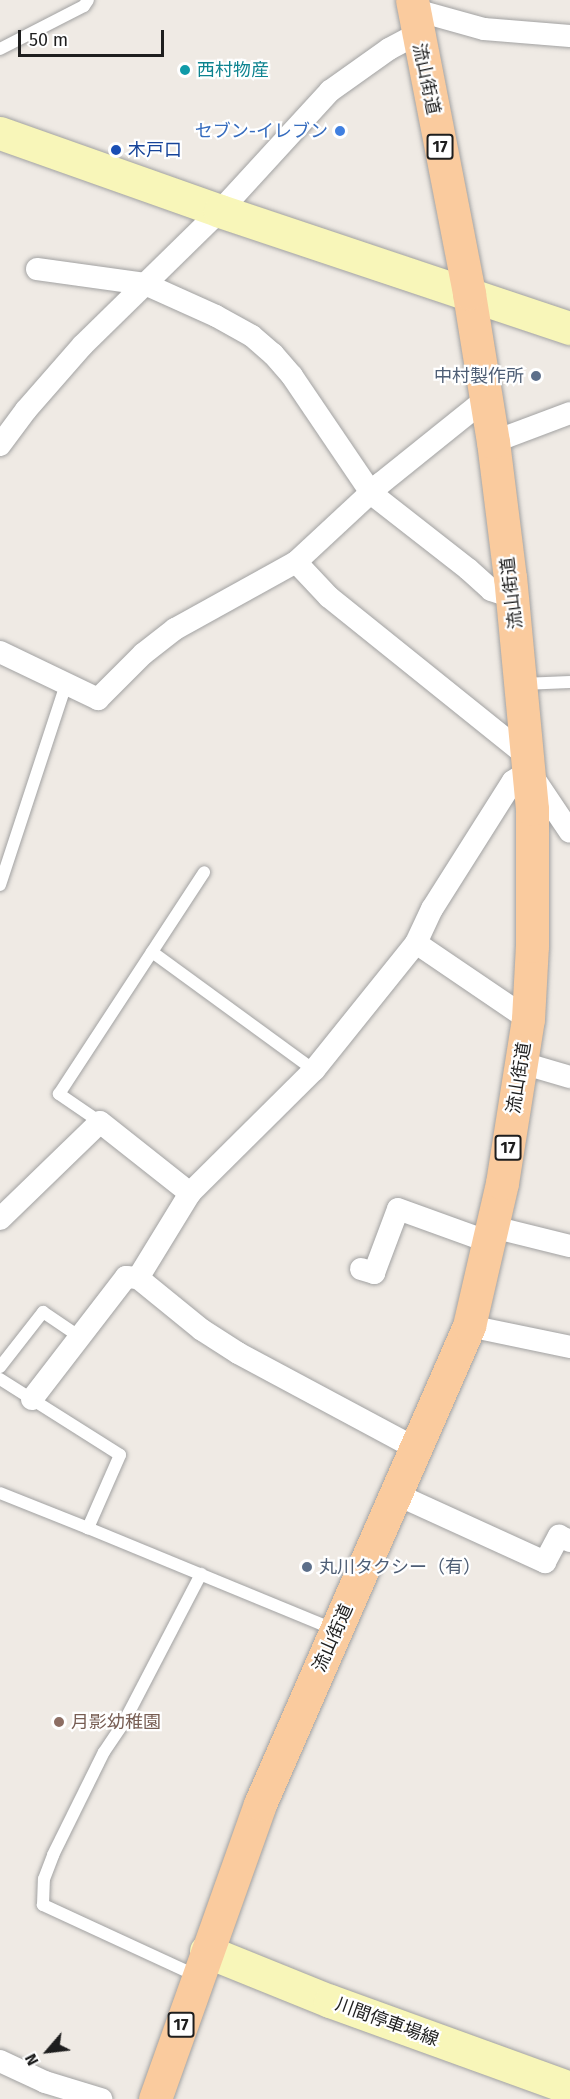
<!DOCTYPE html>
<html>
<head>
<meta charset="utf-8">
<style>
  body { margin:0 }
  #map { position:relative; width:570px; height:2099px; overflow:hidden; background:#efeae4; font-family:"Fira Sans","Noto Sans JP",sans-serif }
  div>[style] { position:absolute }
  .roads { filter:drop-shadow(0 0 2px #a2a2a2) drop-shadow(0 0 2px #a2a2a2) }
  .lane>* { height:12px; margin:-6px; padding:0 6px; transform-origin:6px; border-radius:6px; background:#fff }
  .street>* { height:22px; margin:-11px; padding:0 11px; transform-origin:11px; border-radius:11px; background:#fff }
  .secondary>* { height:33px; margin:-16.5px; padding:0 16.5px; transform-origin:16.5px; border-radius:16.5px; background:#f8f6b9 }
  .primary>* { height:33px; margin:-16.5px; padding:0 16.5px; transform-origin:16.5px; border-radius:16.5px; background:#facb9e }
  .dots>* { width:16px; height:16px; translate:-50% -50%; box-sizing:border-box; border:3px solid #fff; border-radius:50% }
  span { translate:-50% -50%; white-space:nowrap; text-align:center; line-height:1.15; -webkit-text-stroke:4.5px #fff; paint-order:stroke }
  .shield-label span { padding:2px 4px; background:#fff; border:2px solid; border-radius:4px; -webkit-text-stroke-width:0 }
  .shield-label { font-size:16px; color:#1e1e1e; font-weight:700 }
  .culture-label { font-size:18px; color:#0d838f }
  .left { translate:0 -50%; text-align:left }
  .street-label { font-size:18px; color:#1e1e1e }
  .shop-label { font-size:18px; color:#366cbe }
  .right { translate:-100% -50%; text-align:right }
  .transit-label { font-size:18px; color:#164399 }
  .service-label { font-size:18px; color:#4e5e75 }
  .education-label { font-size:18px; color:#785e54 }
  .north { position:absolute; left:18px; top:2021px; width:60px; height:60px; -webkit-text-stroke:4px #fff; paint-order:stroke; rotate:242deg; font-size:16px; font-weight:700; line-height:24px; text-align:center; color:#1e1e1e }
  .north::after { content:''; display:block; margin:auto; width:21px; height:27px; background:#1e1e1e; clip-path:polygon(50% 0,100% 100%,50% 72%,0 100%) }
  .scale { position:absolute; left:18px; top:30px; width:146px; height:27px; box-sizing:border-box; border:3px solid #1e1e1e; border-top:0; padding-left:8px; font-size:18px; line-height:21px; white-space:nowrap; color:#1e1e1e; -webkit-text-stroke:4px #fff; paint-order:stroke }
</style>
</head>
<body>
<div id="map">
  <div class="roads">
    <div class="lane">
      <i style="left:0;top:49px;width:94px;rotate:-27.1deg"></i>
      <i style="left:84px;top:6px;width:7px;rotate:-56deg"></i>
      <i style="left:522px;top:684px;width:48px;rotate:-2.4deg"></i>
      <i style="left:0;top:885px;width:212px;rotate:-71.8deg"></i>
      <i style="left:152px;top:952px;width:200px;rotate:36.1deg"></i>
      <i style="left:100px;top:1122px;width:50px;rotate:-145.7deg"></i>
      <i style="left:59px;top:1094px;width:265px;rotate:-56.8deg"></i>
      <i style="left:0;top:1367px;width:70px;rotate:-52deg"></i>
      <i style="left:43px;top:1312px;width:45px;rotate:34deg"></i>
      <i style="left:0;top:1379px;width:142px;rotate:32.3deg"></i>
      <i style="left:120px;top:1455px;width:80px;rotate:113.7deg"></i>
      <i style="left:88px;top:1528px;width:267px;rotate:22.4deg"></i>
      <i style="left:0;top:1493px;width:95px;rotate:21.7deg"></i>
      <i style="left:197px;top:1976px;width:170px;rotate:-155.2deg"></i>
      <i style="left:43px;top:1905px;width:26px;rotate:-88deg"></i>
      <i style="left:44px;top:1879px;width:26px;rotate:-69deg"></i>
      <i style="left:53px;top:1855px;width:115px;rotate:-63.7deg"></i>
      <i style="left:104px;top:1752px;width:36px;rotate:-56deg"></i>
      <i style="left:124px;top:1722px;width:167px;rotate:-62.5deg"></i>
    </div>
    <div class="street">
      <i style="left:412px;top:9px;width:75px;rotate:15.5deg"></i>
      <i style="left:484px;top:29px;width:86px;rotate:4.7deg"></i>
      <i style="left:37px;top:269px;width:109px;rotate:7.9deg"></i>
      <i style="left:145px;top:284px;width:78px;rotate:24.3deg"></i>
      <i style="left:216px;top:316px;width:41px;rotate:29.1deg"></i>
      <i style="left:252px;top:336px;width:28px;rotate:41deg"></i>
      <i style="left:273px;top:354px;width:29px;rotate:49deg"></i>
      <i style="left:292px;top:376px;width:143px;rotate:55.9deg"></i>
      <i style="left:372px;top:494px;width:122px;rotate:38deg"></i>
      <i style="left:468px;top:569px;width:31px;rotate:42deg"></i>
      <i style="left:491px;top:590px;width:22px;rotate:18deg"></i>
      <i style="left:493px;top:442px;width:82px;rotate:-20.6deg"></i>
      <i style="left:0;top:445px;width:44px;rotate:-53.4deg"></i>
      <i style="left:26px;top:410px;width:86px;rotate:-48.8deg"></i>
      <i style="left:83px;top:345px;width:192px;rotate:-44.4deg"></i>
      <i style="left:220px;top:211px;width:163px;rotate:-47.5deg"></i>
      <i style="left:330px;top:91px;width:72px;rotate:-35.4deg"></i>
      <i style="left:389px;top:49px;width:32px;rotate:-28deg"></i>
      <i style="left:296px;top:562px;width:48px;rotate:46.7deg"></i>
      <i style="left:329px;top:597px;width:255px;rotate:38.8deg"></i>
      <i style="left:0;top:652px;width:109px;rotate:25.6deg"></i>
      <i style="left:98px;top:699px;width:64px;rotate:-45deg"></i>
      <i style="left:143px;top:654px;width:41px;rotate:-38deg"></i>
      <i style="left:175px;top:629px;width:138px;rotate:-29deg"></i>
      <i style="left:296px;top:562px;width:115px;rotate:-42.9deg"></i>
      <i style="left:380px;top:484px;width:137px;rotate:-38.8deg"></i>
      <i style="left:416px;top:943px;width:38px;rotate:-65deg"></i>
      <i style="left:432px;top:909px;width:151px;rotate:-57.7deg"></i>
      <i style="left:513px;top:781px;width:19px;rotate:-32deg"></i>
      <i style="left:529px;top:771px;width:73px;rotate:56.1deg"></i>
      <i style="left:522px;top:1063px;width:50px;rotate:16.3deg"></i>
      <i style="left:0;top:1219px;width:139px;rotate:-44.1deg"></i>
      <i style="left:100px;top:1122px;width:115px;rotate:38.3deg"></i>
      <i style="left:493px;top:1227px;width:79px;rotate:13.9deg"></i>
      <i style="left:361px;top:1269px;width:14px;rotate:17deg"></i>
      <i style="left:374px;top:1273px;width:68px;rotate:-69.4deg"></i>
      <i style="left:398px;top:1209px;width:97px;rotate:19.9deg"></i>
      <i style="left:469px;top:1326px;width:103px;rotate:11.7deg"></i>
      <i style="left:32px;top:1399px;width:154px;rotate:-52.4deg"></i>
      <i style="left:126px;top:1277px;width:12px;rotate:5deg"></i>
      <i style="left:417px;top:1449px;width:203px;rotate:-151.8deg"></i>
      <i style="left:238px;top:1353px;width:43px;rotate:-147.4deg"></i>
      <i style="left:202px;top:1330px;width:82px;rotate:-140.9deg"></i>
      <i style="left:138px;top:1278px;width:100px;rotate:-58.5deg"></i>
      <i style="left:190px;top:1193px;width:175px;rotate:-44.8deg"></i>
      <i style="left:314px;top:1070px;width:163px;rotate:-51.2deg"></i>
      <i style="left:416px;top:943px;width:135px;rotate:34.2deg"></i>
      <i style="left:398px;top:1495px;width:162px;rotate:24.5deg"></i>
      <i style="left:545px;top:1562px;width:30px;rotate:-62deg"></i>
      <i style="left:559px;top:1536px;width:12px;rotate:24deg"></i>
      <i style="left:0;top:2061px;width:50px;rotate:25deg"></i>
      <i style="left:45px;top:2082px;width:59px;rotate:16.9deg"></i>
    </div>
    <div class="secondary">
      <i style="left:0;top:133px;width:233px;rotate:19.5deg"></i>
      <i style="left:220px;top:211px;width:369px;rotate:18.5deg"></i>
      <i style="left:206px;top:1951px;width:134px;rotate:22deg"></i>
      <i style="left:330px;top:2001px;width:255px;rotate:19.9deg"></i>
    </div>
    <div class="primary">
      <i style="left:155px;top:2099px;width:313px;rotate:-70.4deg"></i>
      <i style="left:260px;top:1804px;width:522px;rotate:-66.38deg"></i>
      <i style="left:469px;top:1326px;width:147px;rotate:-77deg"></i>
      <i style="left:502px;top:1183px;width:166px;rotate:-81deg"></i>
      <i style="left:528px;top:1019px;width:73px;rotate:-86.9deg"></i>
      <i style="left:532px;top:946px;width:137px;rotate:-90deg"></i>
      <i style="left:532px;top:809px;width:232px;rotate:-95.4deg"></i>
      <i style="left:510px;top:578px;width:137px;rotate:-97.1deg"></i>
      <i style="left:493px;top:442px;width:151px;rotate:-99.2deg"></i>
      <i style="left:469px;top:293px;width:298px;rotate:-101deg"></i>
    </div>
  </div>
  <div class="dots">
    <i style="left:185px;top:70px;background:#0f9aa8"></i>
    <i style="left:340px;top:131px;background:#3f7fe0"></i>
    <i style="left:116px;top:150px;background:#1a4fb4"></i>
    <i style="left:536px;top:376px;background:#5c6f8a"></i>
    <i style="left:307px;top:1567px;background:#5c6f8a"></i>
    <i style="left:59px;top:1722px;background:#8d6e63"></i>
  </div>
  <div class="shield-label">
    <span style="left:440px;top:147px">17</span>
    <span style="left:508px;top:1148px">17</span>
    <span style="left:181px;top:2025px">17</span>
  </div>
  <div class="culture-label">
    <span class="left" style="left:197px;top:70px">西村物産</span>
  </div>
  <div class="street-label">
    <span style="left:426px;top:79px;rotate:78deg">流山街道</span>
    <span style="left:512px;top:593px;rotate:-97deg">流山街道</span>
    <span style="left:519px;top:1078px;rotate:-81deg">流山街道</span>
    <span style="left:333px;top:1638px;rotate:-66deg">流山街道</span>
    <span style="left:387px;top:2022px;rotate:20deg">川間停車場線</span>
  </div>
  <div class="shop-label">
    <span class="right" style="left:328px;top:131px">セブン-イレブン</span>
  </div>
  <div class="transit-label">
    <span class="left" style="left:128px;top:150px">木戸口</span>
  </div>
  <div class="service-label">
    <span class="right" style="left:524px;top:376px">中村製作所</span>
    <span class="left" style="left:319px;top:1567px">丸川タクシー（有）</span>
  </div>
  <div class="education-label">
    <span class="left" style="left:71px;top:1722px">月影幼稚園</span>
  </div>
  <div class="north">N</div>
  <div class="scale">50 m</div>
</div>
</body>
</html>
